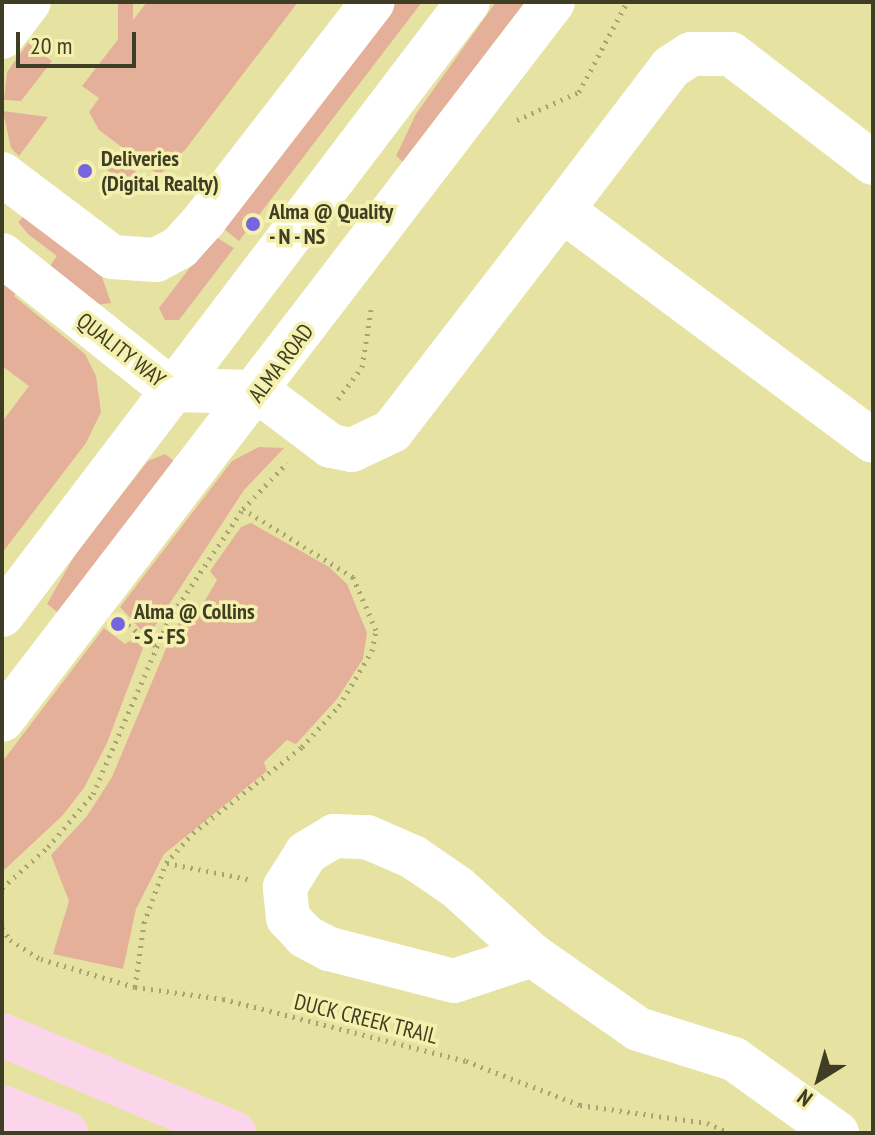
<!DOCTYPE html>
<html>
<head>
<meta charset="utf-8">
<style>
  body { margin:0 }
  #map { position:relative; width:875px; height:1135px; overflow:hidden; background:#e6e2a2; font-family:"PT Sans Narrow",sans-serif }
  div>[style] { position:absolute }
  .green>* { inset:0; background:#e4b09a; transform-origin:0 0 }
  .path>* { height:5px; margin-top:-2.5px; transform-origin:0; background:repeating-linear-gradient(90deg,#a7a472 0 2px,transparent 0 8px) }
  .minor>* { height:44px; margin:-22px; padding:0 22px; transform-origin:22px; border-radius:22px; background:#fff }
  .major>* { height:44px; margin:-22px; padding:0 22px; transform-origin:22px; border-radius:22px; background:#fbd6eb }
  .dots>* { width:22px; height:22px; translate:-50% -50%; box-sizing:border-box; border:4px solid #f4f0ae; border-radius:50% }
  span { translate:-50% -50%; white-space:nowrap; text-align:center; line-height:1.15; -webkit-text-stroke:7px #f4f0ae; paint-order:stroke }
  .poi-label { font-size:22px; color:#3f3d23; font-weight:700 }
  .left { translate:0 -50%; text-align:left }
  .street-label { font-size:22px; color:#3f3d23 }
  .frame { position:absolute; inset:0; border:4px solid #3f3d23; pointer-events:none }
  .north { position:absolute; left:779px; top:1039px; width:80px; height:80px; -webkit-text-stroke:6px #f4f0ae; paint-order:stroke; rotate:217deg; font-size:22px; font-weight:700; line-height:32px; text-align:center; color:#3f3d23 }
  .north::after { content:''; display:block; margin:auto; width:28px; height:36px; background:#3f3d23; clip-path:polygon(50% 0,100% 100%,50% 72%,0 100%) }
  .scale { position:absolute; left:16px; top:32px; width:120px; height:36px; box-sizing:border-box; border:4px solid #3f3d23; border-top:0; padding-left:10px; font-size:24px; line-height:28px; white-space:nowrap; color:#3f3d23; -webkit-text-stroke:6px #f4f0ae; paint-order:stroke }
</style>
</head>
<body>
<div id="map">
  <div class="green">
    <i style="left:118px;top:2px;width:15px;height:87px"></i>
    <i style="clip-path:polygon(147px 2px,298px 2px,185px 150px,159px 175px,99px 130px,89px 112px,99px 98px,82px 86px)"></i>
    <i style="clip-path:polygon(392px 2px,422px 2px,239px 241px,224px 229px)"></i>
    <i style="clip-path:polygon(496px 2px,525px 2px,403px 162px,396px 156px,416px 114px)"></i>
    <i style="clip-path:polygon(28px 43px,52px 61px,21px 101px,4px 100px,7px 72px)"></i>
    <i style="clip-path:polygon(3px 111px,48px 117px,19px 156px,11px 148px)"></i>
    <i style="clip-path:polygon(112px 154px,149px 182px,99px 194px,113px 175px,103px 166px)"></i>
    <i style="clip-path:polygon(23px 217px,101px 274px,111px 303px,97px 305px,45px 273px,57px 256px,28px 234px,18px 222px)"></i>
    <i style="clip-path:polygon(214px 236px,234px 248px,179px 320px,165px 320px,159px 308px)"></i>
    <i style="clip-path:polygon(2px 278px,20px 288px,14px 296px,85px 354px,96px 376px,101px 412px,86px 443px,2px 553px,2px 422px,29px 386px,2px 366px)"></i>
    <i style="clip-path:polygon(259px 447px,284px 448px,244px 490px,153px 629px,143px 632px,120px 607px,232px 461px)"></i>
    <i style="clip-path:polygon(165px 454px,177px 463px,60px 614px,47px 604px,76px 553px,148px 461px)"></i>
    <i style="clip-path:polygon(251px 523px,329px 567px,347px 584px,367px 633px,363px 659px,337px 699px,296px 744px,287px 740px,264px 762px,267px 771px,164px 854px,136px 909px,123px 969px,53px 954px,69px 901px,51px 855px,87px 816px,112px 777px,173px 632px,189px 606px,201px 607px,217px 580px,210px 571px,241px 527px)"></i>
    <i style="clip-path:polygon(104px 628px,125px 644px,133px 639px,143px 648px,107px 743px,84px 788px,62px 816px,2px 872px,2px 762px)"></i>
  </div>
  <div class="path">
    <i style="left:517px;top:120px;width:68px;rotate:-24.3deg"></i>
    <i style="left:579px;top:92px;width:102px;rotate:-61.9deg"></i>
    <i style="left:338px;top:399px;width:40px;rotate:-53deg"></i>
    <i style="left:362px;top:367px;width:58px;rotate:-81deg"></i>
    <i style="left:128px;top:625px;width:35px;rotate:37deg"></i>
    <i style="left:167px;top:863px;width:83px;rotate:11.2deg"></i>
    <i style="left:2px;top:888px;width:62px;rotate:-41.7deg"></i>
    <i style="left:48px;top:847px;width:70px;rotate:-49.7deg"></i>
    <i style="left:93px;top:794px;width:191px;rotate:-66.5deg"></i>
    <i style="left:169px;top:619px;width:133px;rotate:-56.1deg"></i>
    <i style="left:243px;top:509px;width:64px;rotate:-46.3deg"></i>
    <i style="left:2px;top:928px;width:14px;rotate:56deg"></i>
    <i style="left:10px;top:940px;width:36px;rotate:32deg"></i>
    <i style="left:41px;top:959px;width:98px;rotate:16.6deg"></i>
    <i style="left:135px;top:987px;width:89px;rotate:7.8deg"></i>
    <i style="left:223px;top:999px;width:251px;rotate:14.3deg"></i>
    <i style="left:466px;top:1061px;width:122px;rotate:21.1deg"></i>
    <i style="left:580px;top:1105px;width:128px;rotate:8.1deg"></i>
    <i style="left:707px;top:1123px;width:24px;rotate:24deg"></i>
    <i style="left:135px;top:987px;width:65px;rotate:-82deg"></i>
    <i style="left:144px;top:923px;width:64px;rotate:-69.9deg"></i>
    <i style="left:166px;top:863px;width:40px;rotate:-48deg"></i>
    <i style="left:193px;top:833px;width:139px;rotate:-38.3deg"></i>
    <i style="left:302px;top:747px;width:55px;rotate:-47.9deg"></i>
    <i style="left:339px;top:706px;width:64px;rotate:-59deg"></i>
    <i style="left:372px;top:651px;width:21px;rotate:-79deg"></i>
    <i style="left:376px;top:630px;width:58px;rotate:-113.5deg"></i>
    <i style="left:353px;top:577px;width:129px;rotate:-148.3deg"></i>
  </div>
  <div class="minor">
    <i style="left:2px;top:37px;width:44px;rotate:-52.4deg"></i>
    <i style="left:2px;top:174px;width:138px;rotate:37deg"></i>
    <i style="left:112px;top:257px;width:44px;rotate:3.9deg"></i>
    <i style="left:156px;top:260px;width:27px;rotate:-28deg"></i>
    <i style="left:180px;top:247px;width:38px;rotate:-48deg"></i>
    <i style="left:205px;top:219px;width:274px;rotate:-52.3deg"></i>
    <i style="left:562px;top:210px;width:180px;rotate:-52.7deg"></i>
    <i style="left:671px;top:67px;width:24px;rotate:-33deg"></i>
    <i style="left:691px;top:54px;width:40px"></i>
    <i style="left:731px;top:54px;width:179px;rotate:37.5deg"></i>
    <i style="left:2px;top:255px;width:217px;rotate:38.5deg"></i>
    <i style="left:172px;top:390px;width:87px;rotate:1.3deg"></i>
    <i style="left:259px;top:392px;width:90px;rotate:36.9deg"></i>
    <i style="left:331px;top:446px;width:21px;rotate:11deg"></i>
    <i style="left:352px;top:450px;width:44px;rotate:-25.4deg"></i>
    <i style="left:392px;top:431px;width:279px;rotate:-52.4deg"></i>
    <i style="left:562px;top:210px;width:387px;rotate:36.6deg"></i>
    <i style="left:2px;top:615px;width:770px;rotate:-52.76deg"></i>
    <i style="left:2px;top:720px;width:905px;rotate:-52.5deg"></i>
    <i style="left:532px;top:955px;width:82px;rotate:161.6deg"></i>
    <i style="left:454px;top:981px;width:129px;rotate:-165.6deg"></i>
    <i style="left:329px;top:949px;width:27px;rotate:-152deg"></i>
    <i style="left:305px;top:936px;width:25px;rotate:-133deg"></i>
    <i style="left:288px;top:918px;width:31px;rotate:-96deg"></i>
    <i style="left:285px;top:887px;width:40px;rotate:-58deg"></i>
    <i style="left:306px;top:853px;width:33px;rotate:-31deg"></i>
    <i style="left:334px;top:836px;width:33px;rotate:2deg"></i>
    <i style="left:367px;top:837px;width:50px;rotate:23.5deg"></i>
    <i style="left:413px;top:857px;width:53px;rotate:34.3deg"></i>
    <i style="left:457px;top:887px;width:101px;rotate:42.2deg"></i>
    <i style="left:532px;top:955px;width:129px;rotate:34.9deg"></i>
    <i style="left:638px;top:1029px;width:101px;rotate:17.4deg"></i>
    <i style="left:734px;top:1059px;width:127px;rotate:35.7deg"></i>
  </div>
  <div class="major">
    <i style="left:2px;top:1035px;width:252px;rotate:22.9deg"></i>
    <i style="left:2px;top:1107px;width:69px;rotate:22.1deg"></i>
  </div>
  <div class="dots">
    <i style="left:85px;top:171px;background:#7566e0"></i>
    <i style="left:253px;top:224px;background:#7566e0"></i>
    <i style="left:118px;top:624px;background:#7566e0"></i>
  </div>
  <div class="poi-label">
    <span class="left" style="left:101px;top:171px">Deliveries<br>(Digital Realty)</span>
    <span class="left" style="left:269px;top:224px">Alma @ Quality<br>- N - NS</span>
    <span class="left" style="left:134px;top:624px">Alma @ Collins<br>- S - FS</span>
  </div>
  <div class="street-label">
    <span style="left:121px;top:350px;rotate:38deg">QUALITY WAY</span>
    <span style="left:281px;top:363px;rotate:-53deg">ALMA ROAD</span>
    <span style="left:366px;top:1019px;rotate:14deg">DUCK CREEK TRAIL</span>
  </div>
  <div class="frame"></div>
  <div class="north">N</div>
  <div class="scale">20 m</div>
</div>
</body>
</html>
